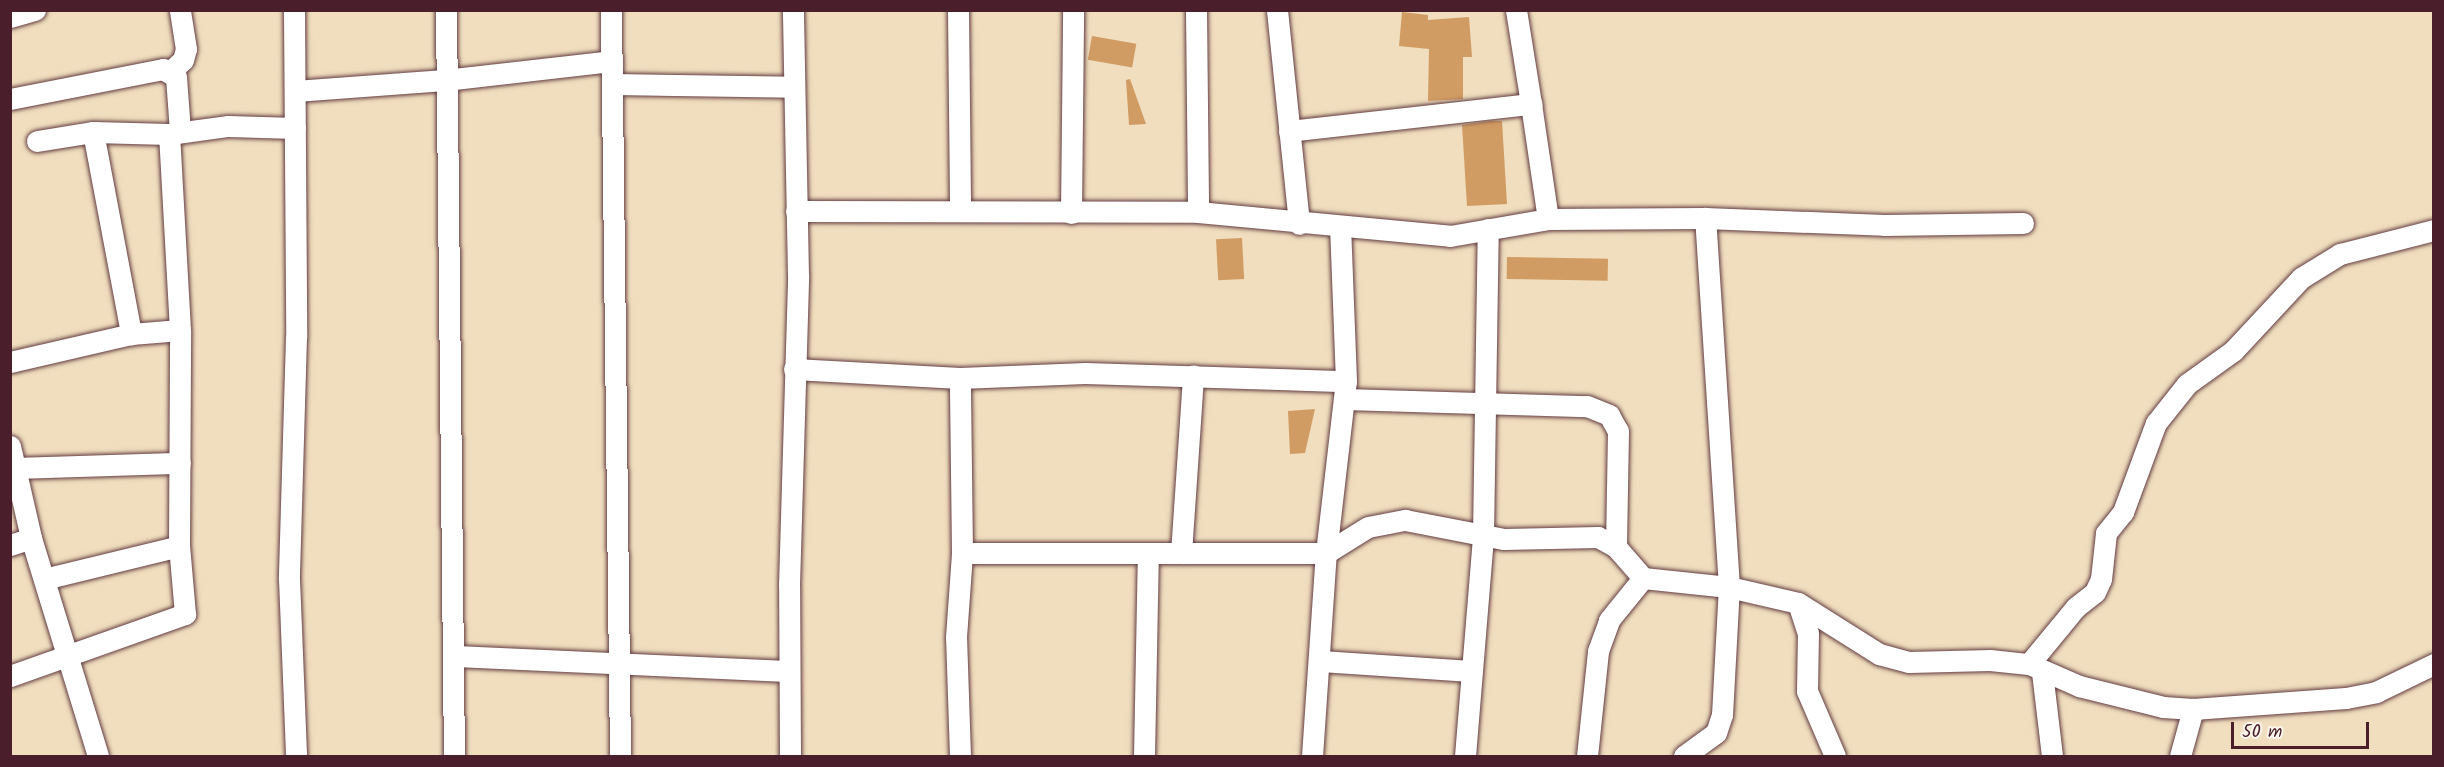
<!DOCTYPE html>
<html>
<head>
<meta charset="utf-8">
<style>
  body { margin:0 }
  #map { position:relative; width:2444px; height:767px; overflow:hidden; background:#f0debe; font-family:Kalam,sans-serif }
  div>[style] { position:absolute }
  .building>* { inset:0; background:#d19c63; transform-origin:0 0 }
  .roads { filter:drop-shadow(0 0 2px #633c41) drop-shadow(0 0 2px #633c41) }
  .minor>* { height:21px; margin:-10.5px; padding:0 10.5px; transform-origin:10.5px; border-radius:10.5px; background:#fff }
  span { translate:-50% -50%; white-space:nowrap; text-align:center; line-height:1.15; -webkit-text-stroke:4.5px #fbf7ec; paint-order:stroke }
  .frame { position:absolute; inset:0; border:12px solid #4a1f2b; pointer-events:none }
  .scale { position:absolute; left:2231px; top:722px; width:138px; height:27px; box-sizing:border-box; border:3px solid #4a1f2b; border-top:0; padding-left:8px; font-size:18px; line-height:21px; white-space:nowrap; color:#4a1f2b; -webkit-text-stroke:4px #fbf7ec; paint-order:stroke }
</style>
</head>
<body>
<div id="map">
  <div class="building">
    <i style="clip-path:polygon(1402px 12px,1428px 15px,1428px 20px,1469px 17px,1472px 57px,1463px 57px,1463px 99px,1428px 101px,1429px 49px,1399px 46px)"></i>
    <i style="left:1092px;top:36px;width:45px;height:24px;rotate:10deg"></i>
    <i style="clip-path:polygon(1130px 79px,1146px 124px,1129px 125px,1126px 80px)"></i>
    <i style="clip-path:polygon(1491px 121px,1502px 121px,1507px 204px,1467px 206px,1462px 125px)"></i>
    <i style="left:1242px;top:238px;width:41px;height:26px;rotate:87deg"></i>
    <i style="left:1507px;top:257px;width:101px;height:22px;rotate:1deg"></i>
    <i style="clip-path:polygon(1315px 409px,1305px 453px,1290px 454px,1288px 411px)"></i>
  </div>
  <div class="roads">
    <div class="minor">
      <i style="left:294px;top:10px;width:327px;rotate:89.6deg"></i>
      <i style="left:296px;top:337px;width:242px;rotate:91.7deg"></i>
      <i style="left:289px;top:579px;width:177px;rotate:87.7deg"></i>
      <i style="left:446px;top:10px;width:746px;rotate:89.39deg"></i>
      <i style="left:611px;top:10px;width:746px;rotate:89.31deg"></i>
      <i style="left:958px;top:10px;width:201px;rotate:89.4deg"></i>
      <i style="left:1196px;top:10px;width:202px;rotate:89.4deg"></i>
      <i style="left:1277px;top:10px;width:215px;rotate:84.1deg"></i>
      <i style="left:1516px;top:10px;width:95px;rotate:80.9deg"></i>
      <i style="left:10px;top:17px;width:26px;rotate:-16deg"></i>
      <i style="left:171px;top:71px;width:16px;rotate:-43deg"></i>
      <i style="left:183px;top:60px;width:11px;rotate:-75deg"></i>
      <i style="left:186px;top:49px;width:39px;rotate:-99deg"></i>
      <i style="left:612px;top:84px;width:182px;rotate:0.9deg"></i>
      <i style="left:295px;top:91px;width:150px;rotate:-4.2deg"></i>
      <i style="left:445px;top:80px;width:167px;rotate:-6.5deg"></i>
      <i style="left:10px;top:99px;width:156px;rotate:-11.1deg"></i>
      <i style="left:163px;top:69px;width:15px;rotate:32deg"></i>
      <i style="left:176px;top:77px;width:54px;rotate:85.8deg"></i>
      <i style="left:1289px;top:131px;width:244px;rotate:-6.4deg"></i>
      <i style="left:1531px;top:104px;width:116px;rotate:81.6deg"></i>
      <i style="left:93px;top:132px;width:206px;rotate:79.3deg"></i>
      <i style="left:37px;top:141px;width:57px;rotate:-9.1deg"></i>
      <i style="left:93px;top:132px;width:76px;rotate:1.5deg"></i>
      <i style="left:796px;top:211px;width:402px;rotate:0.1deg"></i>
      <i style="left:1198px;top:212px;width:253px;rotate:5.4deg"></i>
      <i style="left:1450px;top:236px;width:99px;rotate:-9.8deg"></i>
      <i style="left:1548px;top:219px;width:157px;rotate:-0.4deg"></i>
      <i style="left:1705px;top:218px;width:179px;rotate:2.2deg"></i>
      <i style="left:1884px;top:225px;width:139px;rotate:-0.8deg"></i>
      <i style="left:1071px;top:213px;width:203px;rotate:-89.4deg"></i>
      <i style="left:10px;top:362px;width:124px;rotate:-13deg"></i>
      <i style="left:131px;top:334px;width:49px;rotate:-4.7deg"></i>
      <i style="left:794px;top:369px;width:166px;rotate:3.1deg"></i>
      <i style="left:960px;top:378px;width:125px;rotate:-2.3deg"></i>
      <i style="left:1085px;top:373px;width:261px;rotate:1.8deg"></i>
      <i style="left:1345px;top:399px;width:242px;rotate:1.7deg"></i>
      <i style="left:1587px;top:406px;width:24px;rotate:22deg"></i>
      <i style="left:1609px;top:415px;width:18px;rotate:61deg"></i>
      <i style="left:1618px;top:431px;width:116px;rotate:91deg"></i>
      <i style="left:10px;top:446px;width:94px;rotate:77.1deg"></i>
      <i style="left:31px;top:538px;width:228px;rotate:72.9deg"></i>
      <i style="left:17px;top:468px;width:163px;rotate:-1.8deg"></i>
      <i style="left:10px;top:545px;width:22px;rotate:-18deg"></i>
      <i style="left:962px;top:553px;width:364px"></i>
      <i style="left:1326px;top:553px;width:49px;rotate:-31.8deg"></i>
      <i style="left:1368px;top:527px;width:38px;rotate:-11deg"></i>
      <i style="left:1405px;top:520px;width:101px;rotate:10.9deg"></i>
      <i style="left:1504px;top:539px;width:94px;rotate:-1.2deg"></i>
      <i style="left:1598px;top:537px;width:21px;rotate:29deg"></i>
      <i style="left:1616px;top:547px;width:41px;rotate:48.9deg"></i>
      <i style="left:1643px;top:578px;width:86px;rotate:6deg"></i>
      <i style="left:1729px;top:587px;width:71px;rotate:13.1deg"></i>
      <i style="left:1798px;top:603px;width:96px;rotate:32.2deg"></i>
      <i style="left:1879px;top:654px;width:31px;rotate:15deg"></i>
      <i style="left:1909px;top:662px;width:81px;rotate:-1.4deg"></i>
      <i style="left:1990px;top:660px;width:39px;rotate:6deg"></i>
      <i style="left:2029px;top:664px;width:55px;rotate:23.7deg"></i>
      <i style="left:2079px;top:686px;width:87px;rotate:14deg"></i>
      <i style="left:2163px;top:707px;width:30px;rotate:4deg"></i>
      <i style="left:1181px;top:553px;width:178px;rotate:-86.1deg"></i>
      <i style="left:44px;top:579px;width:139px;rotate:-13.7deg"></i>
      <i style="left:1798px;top:603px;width:32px;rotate:72deg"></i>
      <i style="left:1808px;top:633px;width:58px;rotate:91deg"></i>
      <i style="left:1807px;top:691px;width:71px;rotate:66.7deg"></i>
      <i style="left:455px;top:656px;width:333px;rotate:2.6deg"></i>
      <i style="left:1320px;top:661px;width:152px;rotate:3.8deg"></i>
      <i style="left:2029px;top:664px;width:74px;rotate:-50.5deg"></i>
      <i style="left:2076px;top:607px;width:24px;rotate:-38deg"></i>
      <i style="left:2095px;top:592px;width:14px;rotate:-65deg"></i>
      <i style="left:2101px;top:579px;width:46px;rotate:-83.8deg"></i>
      <i style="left:2106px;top:533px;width:27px;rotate:-51deg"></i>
      <i style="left:2123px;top:512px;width:95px;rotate:-69.7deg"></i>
      <i style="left:2156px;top:423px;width:50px;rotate:-51.5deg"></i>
      <i style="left:2187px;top:384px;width:57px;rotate:-35.7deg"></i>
      <i style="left:2233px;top:351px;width:100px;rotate:-47deg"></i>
      <i style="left:2301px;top:278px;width:46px;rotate:-31.6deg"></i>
      <i style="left:2340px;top:254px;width:97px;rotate:-14.3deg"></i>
      <i style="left:2042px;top:672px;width:85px;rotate:83.2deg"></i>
      <i style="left:10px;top:676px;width:186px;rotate:-19.5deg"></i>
      <i style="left:185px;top:614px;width:68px;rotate:-95deg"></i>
      <i style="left:179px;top:546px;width:216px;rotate:-89.7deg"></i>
      <i style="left:180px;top:330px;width:196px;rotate:-93.2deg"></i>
      <i style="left:169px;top:134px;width:60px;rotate:-7.7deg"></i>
      <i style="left:228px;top:126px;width:67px;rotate:1.7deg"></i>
      <i style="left:790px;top:756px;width:171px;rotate:-90.3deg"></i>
      <i style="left:789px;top:585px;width:310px;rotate:-88.3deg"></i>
      <i style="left:798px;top:275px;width:265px;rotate:-91.1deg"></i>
      <i style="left:960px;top:756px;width:119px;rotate:-91.9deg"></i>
      <i style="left:956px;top:637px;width:84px;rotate:-85.9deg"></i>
      <i style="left:962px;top:553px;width:175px;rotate:-90.7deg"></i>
      <i style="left:1144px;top:756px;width:202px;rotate:-88.9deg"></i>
      <i style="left:1312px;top:756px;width:203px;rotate:-86.1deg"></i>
      <i style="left:1326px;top:553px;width:173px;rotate:-83.4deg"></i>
      <i style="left:1346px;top:381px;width:153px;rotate:-92.2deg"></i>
      <i style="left:1465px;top:756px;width:222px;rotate:-85.3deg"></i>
      <i style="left:1483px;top:535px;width:306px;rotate:-89.1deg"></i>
      <i style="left:1587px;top:756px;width:106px;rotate:-84deg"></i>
      <i style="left:1598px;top:651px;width:33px;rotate:-70deg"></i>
      <i style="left:1609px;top:620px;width:54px;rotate:-51deg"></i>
      <i style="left:1684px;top:756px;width:39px;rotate:-36deg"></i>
      <i style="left:1716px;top:733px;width:19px;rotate:-72deg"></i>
      <i style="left:1722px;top:715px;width:128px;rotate:-86.9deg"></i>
      <i style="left:1729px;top:587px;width:370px;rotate:-93.7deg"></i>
      <i style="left:2180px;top:756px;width:49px;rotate:-74.5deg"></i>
      <i style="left:2193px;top:709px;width:153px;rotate:-4.1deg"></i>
      <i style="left:2346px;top:698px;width:31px;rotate:-11deg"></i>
      <i style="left:2376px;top:692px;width:64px;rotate:-25.8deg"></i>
    </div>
  </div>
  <div class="frame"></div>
  <div class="scale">50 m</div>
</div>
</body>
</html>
